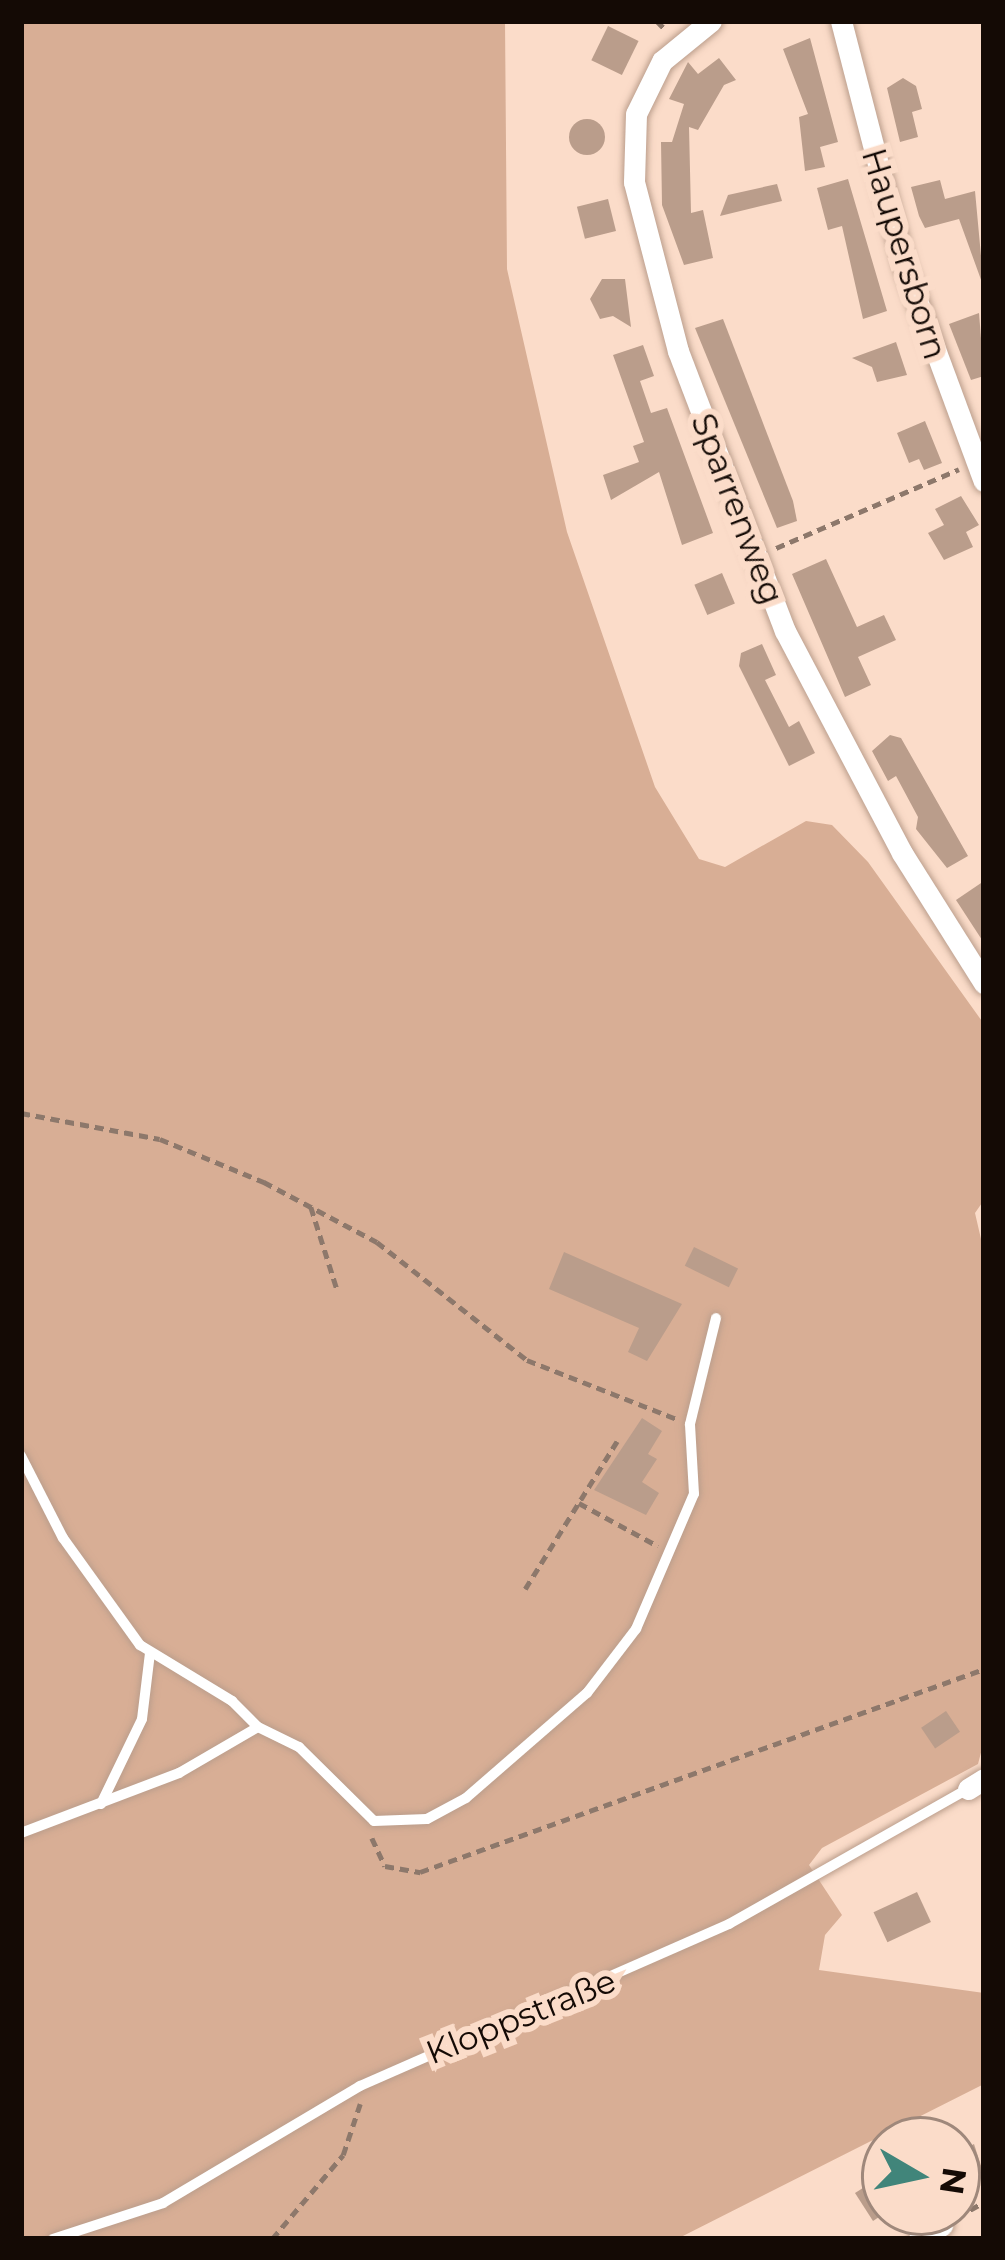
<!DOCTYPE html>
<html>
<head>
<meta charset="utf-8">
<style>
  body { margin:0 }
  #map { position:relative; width:1005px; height:2260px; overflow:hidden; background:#fbdcc9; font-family:Montserrat,sans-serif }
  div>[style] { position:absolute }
  .green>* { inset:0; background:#d8ae95 }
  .building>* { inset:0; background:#ba9d8b; transform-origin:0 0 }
  .round { border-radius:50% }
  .path>* { height:4.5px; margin-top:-2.25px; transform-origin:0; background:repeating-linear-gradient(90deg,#8d786b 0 9px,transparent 0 15px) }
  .roads { filter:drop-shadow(0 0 3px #bb9e8c) drop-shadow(0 0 3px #bb9e8c) }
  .service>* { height:10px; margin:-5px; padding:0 5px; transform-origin:5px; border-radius:5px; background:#fff }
  .minor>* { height:21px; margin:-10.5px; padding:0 10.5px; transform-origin:10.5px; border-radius:10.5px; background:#fff }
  span { translate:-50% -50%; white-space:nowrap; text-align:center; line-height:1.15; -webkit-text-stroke:12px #fbdcc9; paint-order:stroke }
  .street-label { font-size:33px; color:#140a05 }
  .frame { position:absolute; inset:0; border:24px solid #140a05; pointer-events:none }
  .north { position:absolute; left:861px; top:2116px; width:120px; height:120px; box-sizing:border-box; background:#fbdcc9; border:3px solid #9f887b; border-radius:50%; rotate:99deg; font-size:33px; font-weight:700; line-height:48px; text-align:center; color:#140a05 }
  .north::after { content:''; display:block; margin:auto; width:42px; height:54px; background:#41857a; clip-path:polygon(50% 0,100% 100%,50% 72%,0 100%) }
</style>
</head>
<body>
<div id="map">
  <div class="green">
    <i style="clip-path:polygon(21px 21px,505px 21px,507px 269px,567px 532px,655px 787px,699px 859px,725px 867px,806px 821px,832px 825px,868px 862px,984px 1024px,984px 1200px,975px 1213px,984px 1252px,984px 1741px,978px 1764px,822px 1848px,809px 1865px,842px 1915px,825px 1935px,819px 1970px,984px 1993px,984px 2084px,677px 2239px,21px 2239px)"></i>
  </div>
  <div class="building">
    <i style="left:608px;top:26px;width:34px;height:38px;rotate:26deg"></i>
    <i style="clip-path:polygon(810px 38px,838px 142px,820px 147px,825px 167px,805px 171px,799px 117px,808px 114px,783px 49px)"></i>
    <i style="clip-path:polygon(719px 58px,736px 80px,724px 85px,698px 130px,689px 127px,691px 213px,703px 210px,713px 258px,684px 265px,662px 205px,661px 142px,672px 142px,684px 104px,669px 99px,688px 62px,698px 74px)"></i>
    <i style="clip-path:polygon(903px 78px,916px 86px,922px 109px,912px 112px,918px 137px,900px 142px,887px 88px)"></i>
    <i class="round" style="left:569px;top:119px;width:36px;height:36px"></i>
    <i style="clip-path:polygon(848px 179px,887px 311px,863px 319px,842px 226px,828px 230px,817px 188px)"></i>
    <i style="clip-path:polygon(940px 180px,945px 199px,975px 191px,984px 288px,959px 219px,925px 228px,919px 216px,911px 187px)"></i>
    <i style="clip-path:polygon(777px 184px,782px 201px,720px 216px,728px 195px)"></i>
    <i style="left:608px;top:199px;width:33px;height:32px;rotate:76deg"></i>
    <i style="clip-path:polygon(602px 279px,625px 279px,631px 327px,613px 316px,600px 319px,590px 299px)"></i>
    <i style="clip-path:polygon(979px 313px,984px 376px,971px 380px,949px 324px)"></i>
    <i style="clip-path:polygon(723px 319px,793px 501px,797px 521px,777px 528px,695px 328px)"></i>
    <i style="clip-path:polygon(896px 342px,907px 375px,877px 382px,872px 367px,852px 358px)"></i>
    <i style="clip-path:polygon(643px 345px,654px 376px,640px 381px,651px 413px,667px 408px,713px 533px,682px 545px,659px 472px,611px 500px,603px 475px,639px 462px,633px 446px,644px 442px,613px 355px)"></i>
    <i style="clip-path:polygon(925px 421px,942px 463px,924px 470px,919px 459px,909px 463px,897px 433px)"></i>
    <i style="clip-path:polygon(961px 496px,979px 525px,966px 532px,973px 547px,944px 560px,928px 533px,944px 525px,935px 509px)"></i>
    <i style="clip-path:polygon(826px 559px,857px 627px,884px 615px,896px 640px,858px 657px,871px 685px,845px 697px,792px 574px)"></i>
    <i style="left:722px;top:573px;width:33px;height:30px;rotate:67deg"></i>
    <i style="clip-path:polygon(762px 644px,776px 675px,765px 680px,789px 727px,799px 721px,815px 753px,789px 766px,739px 666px,741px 653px)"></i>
    <i style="clip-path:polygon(890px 735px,901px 738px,968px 856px,947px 868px,916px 829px,918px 817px,896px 776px,888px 781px,872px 751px)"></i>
    <i style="clip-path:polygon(984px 881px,984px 943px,956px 900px)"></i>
    <i style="left:694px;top:1247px;width:49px;height:21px;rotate:26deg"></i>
    <i style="clip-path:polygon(564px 1252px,682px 1304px,647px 1361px,628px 1352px,639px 1328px,549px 1289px)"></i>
    <i style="clip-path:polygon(642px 1418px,662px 1431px,648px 1454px,657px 1459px,642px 1482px,659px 1493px,646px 1515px,594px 1490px)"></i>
    <i style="left:946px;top:1711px;width:25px;height:30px;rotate:56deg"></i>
    <i style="left:917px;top:1892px;width:33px;height:48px;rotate:65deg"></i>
    <i style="clip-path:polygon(974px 2144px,984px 2175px,967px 2189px,957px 2153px)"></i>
    <i style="clip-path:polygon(885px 2174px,885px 2213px,873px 2221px,855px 2193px)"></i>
  </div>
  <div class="path">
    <i style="left:657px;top:21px;width:13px;rotate:45deg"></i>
    <i style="left:776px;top:548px;width:199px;rotate:-23.3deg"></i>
    <i style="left:21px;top:1113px;width:141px;rotate:10.6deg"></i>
    <i style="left:160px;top:1139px;width:113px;rotate:22.5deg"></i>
    <i style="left:264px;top:1182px;width:128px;rotate:28deg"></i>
    <i style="left:377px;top:1242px;width:191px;rotate:38.2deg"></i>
    <i style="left:527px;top:1360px;width:163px;rotate:21.5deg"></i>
    <i style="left:311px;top:1207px;width:89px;rotate:72.4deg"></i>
    <i style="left:579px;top:1503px;width:90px;rotate:28.6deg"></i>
    <i style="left:525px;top:1589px;width:174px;rotate:-58.1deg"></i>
    <i style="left:372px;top:1838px;width:31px;rotate:65deg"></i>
    <i style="left:385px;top:1866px;width:36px;rotate:10deg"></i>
    <i style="left:420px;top:1872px;width:599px;rotate:-19.8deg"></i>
    <i style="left:957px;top:2217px;width:31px;rotate:-29deg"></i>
    <i style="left:272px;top:2239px;width:110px;rotate:-49.8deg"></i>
    <i style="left:343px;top:2155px;width:54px;rotate:-71.6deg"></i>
  </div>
  <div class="roads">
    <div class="service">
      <i style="left:21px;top:1456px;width:92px;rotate:62.9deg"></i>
      <i style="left:63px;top:1538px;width:132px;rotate:54.3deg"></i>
      <i style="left:140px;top:1645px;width:108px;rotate:31.3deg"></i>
      <i style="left:232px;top:1701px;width:37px;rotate:45deg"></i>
      <i style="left:101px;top:1804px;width:94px;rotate:-64.2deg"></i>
      <i style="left:142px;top:1719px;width:66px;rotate:-83.1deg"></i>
      <i style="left:21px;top:1833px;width:169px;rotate:-20.8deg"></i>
      <i style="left:179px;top:1773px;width:91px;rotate:-30.2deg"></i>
      <i style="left:258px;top:1727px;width:46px;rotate:26deg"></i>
      <i style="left:299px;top:1747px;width:105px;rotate:44.6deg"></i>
      <i style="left:374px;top:1821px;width:53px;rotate:-2.2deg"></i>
      <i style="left:427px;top:1819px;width:44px;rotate:-28.3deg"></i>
      <i style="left:466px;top:1798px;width:160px;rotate:-41deg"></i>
      <i style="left:587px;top:1693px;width:81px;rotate:-52.6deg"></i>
      <i style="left:636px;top:1629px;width:147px;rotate:-66.8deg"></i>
      <i style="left:694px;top:1494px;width:70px;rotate:-93.3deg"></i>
      <i style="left:690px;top:1424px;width:109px;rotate:-76.2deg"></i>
      <i style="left:53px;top:2239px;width:116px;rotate:-18.1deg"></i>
      <i style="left:163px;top:2203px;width:229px;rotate:-30.7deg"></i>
      <i style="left:360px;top:2086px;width:403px;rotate:-23.7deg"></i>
      <i style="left:729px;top:1924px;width:274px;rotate:-29.5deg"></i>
    </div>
    <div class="minor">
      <i style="left:711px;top:21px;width:63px;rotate:140.8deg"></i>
      <i style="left:662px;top:61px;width:59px;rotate:116.1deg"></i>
      <i style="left:636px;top:114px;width:68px;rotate:91.7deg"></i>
      <i style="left:634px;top:182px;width:175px;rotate:75.4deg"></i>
      <i style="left:678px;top:351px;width:300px;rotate:69.1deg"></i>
      <i style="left:785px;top:631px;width:251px;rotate:62.2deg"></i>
      <i style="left:902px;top:853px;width:154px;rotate:57.8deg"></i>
      <i style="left:841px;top:21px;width:255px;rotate:75.5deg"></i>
      <i style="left:905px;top:268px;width:227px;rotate:69.7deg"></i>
      <i style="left:968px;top:1789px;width:19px;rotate:-32deg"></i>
      <i style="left:919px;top:2239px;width:27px;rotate:-31deg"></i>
    </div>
  </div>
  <div class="street-label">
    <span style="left:904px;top:254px;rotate:73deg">Haupersborn</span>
    <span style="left:737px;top:509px;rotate:69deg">Sparrenweg</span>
    <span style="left:521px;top:2017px;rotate:-22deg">Kloppstraße</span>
  </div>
  <div class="frame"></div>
  <div class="north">N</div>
</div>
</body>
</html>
